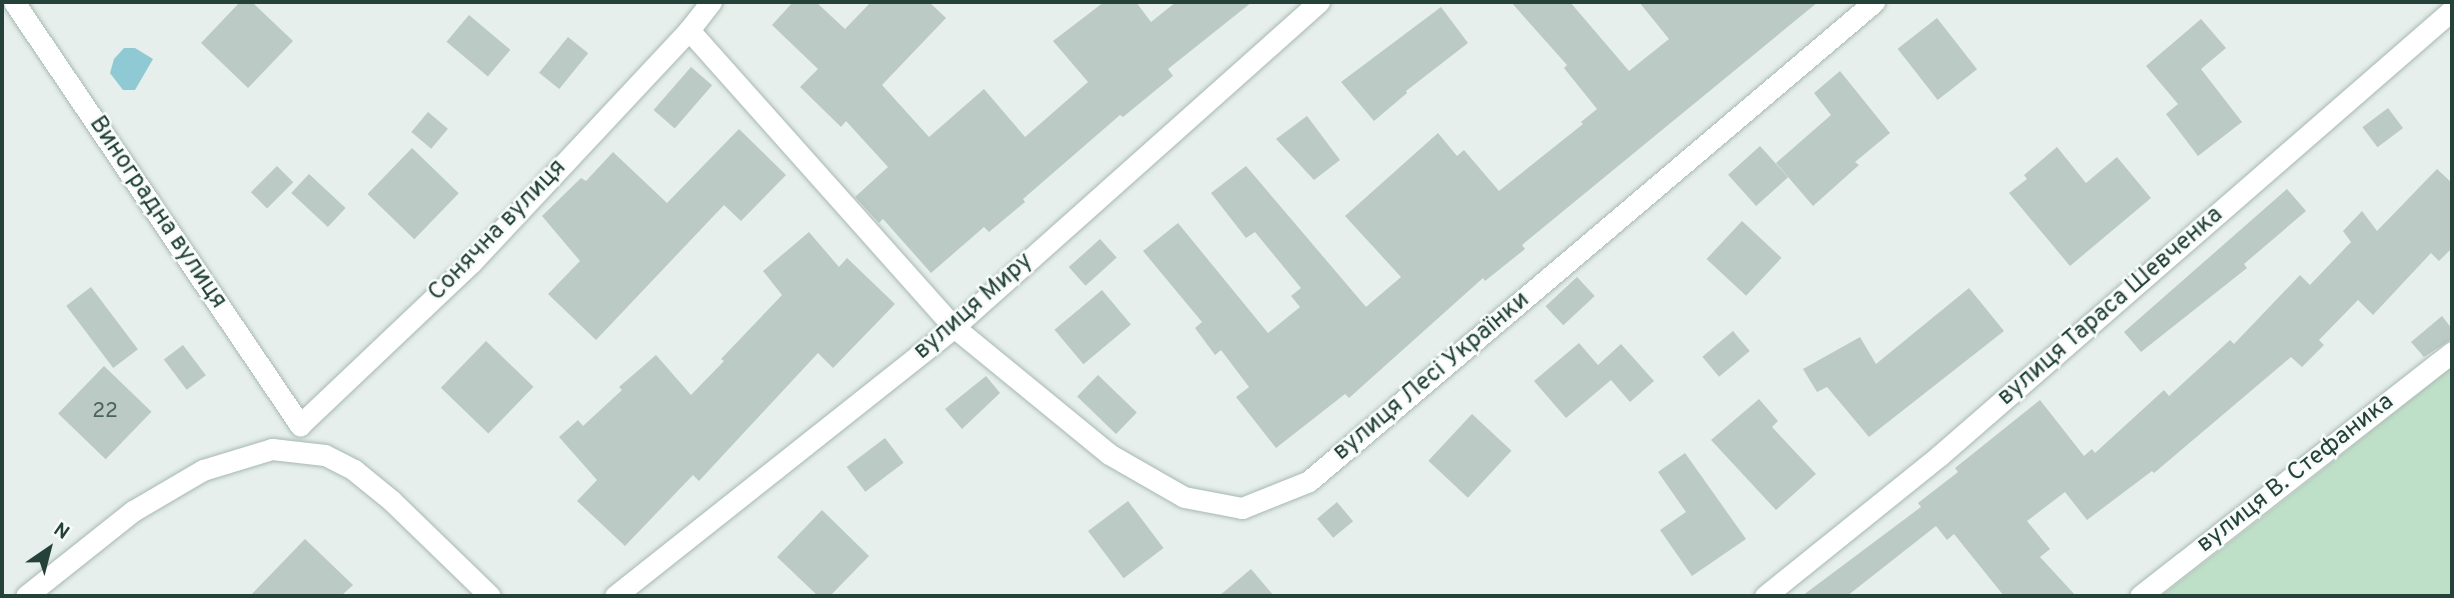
<!DOCTYPE html>
<html>
<head>
<meta charset="utf-8">
<style>
  body { margin:0 }
  #map { position:relative; width:2454px; height:598px; overflow:hidden; background:#e6efeb; font-family:Overpass,sans-serif }
  div>[style] { position:absolute }
  .green>* { inset:0; background:#bfe0c8 }
  .water>* { inset:0; background:#8ec9d4 }
  .building>* { inset:0; background:#bbcac4; transform-origin:0 0 }
  .roads { filter:drop-shadow(0 0 2px #a8b8b2) drop-shadow(0 0 2px #a8b8b2) }
  .minor>* { height:21px; margin:-10.5px; padding:0 10.5px; transform-origin:10.5px; border-radius:10.5px; background:#fff }
  span { translate:-50% -50%; white-space:nowrap; text-align:center; line-height:1.15; -webkit-text-stroke:5px #f7fbf9; paint-order:stroke }
  .number-label { font-size:21px; color:#4a645c }
  .number-label span { -webkit-text-stroke-width:0 }
  .street-label { font-size:24px; color:#24423a }
  .frame { position:absolute; inset:0; border:4px solid #24423a; pointer-events:none }
  .north { position:absolute; left:14px; top:514px; width:70px; height:70px; -webkit-text-stroke:5px #f7fbf9; paint-order:stroke; rotate:35deg; font-size:19px; font-weight:700; line-height:28px; text-align:center; color:#24423a }
  .north::after { content:''; display:block; margin:auto; width:24px; height:32px; background:#24423a; clip-path:polygon(50% 0,100% 100%,50% 72%,0 100%) }
</style>
</head>
<body>
<div id="map">
  <div class="green">
    <i style="clip-path:polygon(2452px 367px,2452px 596px,2161px 596px,2278px 505px)"></i>
  </div>
  <div class="water">
    <i style="clip-path:polygon(124px 48px,135px 48px,153px 59px,135px 90px,123px 90px,110px 73px,114px 59px)"></i>
  </div>
  <div class="building">
    <i style="clip-path:polygon(240px 2px,252px 2px,293px 41px,248px 88px,201px 43px)"></i>
    <i style="clip-path:polygon(793px 2px,816px 2px,845px 29px,871px 2px,929px 2px,946px 18px,882px 85px,929px 137px,984px 89px,1025px 137px,1088px 82px,1053px 41px,1104px 2px,1136px 2px,1151px 22px,1176px 2px,1252px 2px,1168px 69px,1173px 76px,1123px 117px,1120px 115px,1023px 199px,1025px 202px,989px 232px,984px 227px,931px 273px,883px 219px,879px 223px,855px 197px,888px 167px,846px 121px,841px 127px,800px 87px,818px 69px,772px 25px)"></i>
    <i style="clip-path:polygon(1511px 2px,1570px 2px,1629px 71px,1669px 39px,1639px 2px,1818px 2px,1522px 245px,1525px 249px,1485px 281px,1483px 278px,1349px 398px,1345px 394px,1276px 448px,1236px 397px,1249px 387px,1221px 350px,1215px 355px,1195px 328px,1202px 322px,1143px 251px,1178px 223px,1268px 333px,1300px 307px,1291px 296px,1301px 288px,1255px 232px,1246px 238px,1211px 193px,1246px 166px,1366px 307px,1401px 277px,1345px 216px,1438px 133px,1457px 156px,1464px 150px,1499px 191px,1583px 124px,1581px 122px,1597px 109px,1564px 68px,1567px 65px)"></i>
    <i style="clip-path:polygon(1441px 7px,1468px 43px,1406px 91px,1407px 93px,1374px 121px,1341px 82px)"></i>
    <i style="left:469px;top:15px;width:54px;height:35px;rotate:40deg"></i>
    <i style="left:1937px;top:18px;width:65px;height:50px;rotate:52deg"></i>
    <i style="clip-path:polygon(2201px 19px,2226px 48px,2201px 69px,2242px 122px,2198px 156px,2166px 114px,2178px 104px,2146px 66px)"></i>
    <i style="left:568px;top:37px;width:26px;height:46px;rotate:39deg"></i>
    <i style="left:691px;top:67px;width:28px;height:57px;rotate:41deg"></i>
    <i style="clip-path:polygon(1840px 71px,1890px 133px,1855px 162px,1859px 165px,1813px 206px,1776px 163px,1831px 115px,1814px 93px)"></i>
    <i style="left:2388px;top:108px;width:25px;height:32px;rotate:53deg"></i>
    <i style="left:428px;top:112px;width:26px;height:26px;rotate:40deg"></i>
    <i style="clip-path:polygon(1307px 116px,1340px 160px,1314px 180px,1276px 139px)"></i>
    <i style="clip-path:polygon(739px 129px,786px 175px,741px 221px,724px 205px,596px 340px,548px 294px,580px 261px,542px 216px,581px 178px,586px 181px,613px 152px,667px 203px)"></i>
    <i style="left:1760px;top:146px;width:42px;height:43px;rotate:48deg"></i>
    <i style="clip-path:polygon(2057px 147px,2086px 183px,2117px 157px,2151px 198px,2070px 266px,2009px 193px,2027px 179px,2024px 175px)"></i>
    <i style="left:412px;top:148px;width:65px;height:64px;rotate:44deg"></i>
    <i style="left:277px;top:166px;width:23px;height:37px;rotate:45deg"></i>
    <i style="clip-path:polygon(2437px 169px,2452px 183px,2452px 248px,2439px 261px,2431px 253px,2373px 315px,2358px 300px,2319px 340px,2324px 345px,2302px 367px,2291px 357px,2154px 473px,2152px 471px,2087px 520px,2065px 492px,2027px 521px,2050px 549px,2040px 557px,2076px 596px,2004px 596px,1954px 534px,1947px 540px,1936px 526px,1847px 596px,1802px 596px,1921px 507px,1918px 503px,1958px 472px,1955px 468px,2040px 400px,2084px 456px,2092px 449px,2095px 453px,2164px 390px,2169px 396px,2230px 340px,2234px 344px,2300px 275px,2310px 285px,2351px 242px,2343px 231px,2362px 211px,2377px 231px)"></i>
    <i style="left:309px;top:174px;width:50px;height:26px;rotate:43deg"></i>
    <i style="clip-path:polygon(2287px 189px,2306px 211px,2244px 264px,2247px 268px,2141px 352px,2124px 332px)"></i>
    <i style="left:1742px;top:221px;width:54px;height:52px;rotate:43deg"></i>
    <i style="clip-path:polygon(809px 232px,839px 267px,847px 258px,895px 304px,833px 368px,818px 353px,699px 481px,693px 475px,625px 546px,577px 501px,597px 480px,559px 437px,578px 420px,583px 426px,622px 390px,619px 387px,656px 355px,691px 395px,724px 361px,721px 359px,782px 295px,763px 271px)"></i>
    <i style="left:1100px;top:239px;width:25px;height:42px;rotate:48deg"></i>
    <i style="left:1577px;top:277px;width:26px;height:43px;rotate:47deg"></i>
    <i style="left:91px;top:287px;width:78px;height:31px;rotate:53deg"></i>
    <i style="clip-path:polygon(1969px 288px,2004px 331px,1869px 437px,1827px 387px,1817px 392px,1803px 369px,1860px 337px,1876px 364px)"></i>
    <i style="left:1102px;top:290px;width:45px;height:62px;rotate:50deg"></i>
    <i style="clip-path:polygon(2442px 316px,2452px 329px,2452px 339px,2424px 357px,2411px 342px)"></i>
    <i style="left:1733px;top:331px;width:26px;height:40px;rotate:50deg"></i>
    <i style="left:486px;top:341px;width:66px;height:65px;rotate:44deg"></i>
    <i style="clip-path:polygon(1579px 343px,1598px 365px,1621px 344px,1654px 381px,1630px 402px,1611px 380px,1566px 418px,1534px 381px)"></i>
    <i style="left:183px;top:345px;width:38px;height:24px;rotate:53deg"></i>
    <i style="left:104px;top:366px;width:66px;height:66px;rotate:44deg"></i>
    <i style="left:1098px;top:375px;width:54px;height:30px;rotate:44deg"></i>
    <i style="clip-path:polygon(986px 376px,1000px 393px,962px 429px,945px 409px)"></i>
    <i style="clip-path:polygon(1759px 399px,1778px 421px,1772px 427px,1816px 474px,1776px 510px,1711px 440px)"></i>
    <i style="left:1472px;top:414px;width:54px;height:64px;rotate:43deg"></i>
    <i style="left:885px;top:438px;width:31px;height:48px;rotate:53deg"></i>
    <i style="clip-path:polygon(1685px 453px,1746px 539px,1692px 576px,1660px 530px,1686px 512px,1658px 472px)"></i>
    <i style="left:1128px;top:501px;width:59px;height:50px;rotate:53deg"></i>
    <i style="left:1337px;top:502px;width:25px;height:26px;rotate:50deg"></i>
    <i style="clip-path:polygon(822px 510px,869px 556px,830px 596px,818px 596px,777px 557px)"></i>
    <i style="clip-path:polygon(305px 539px,353px 585px,341px 596px,250px 596px)"></i>
    <i style="clip-path:polygon(1251px 569px,1274px 596px,1219px 596px)"></i>
  </div>
  <div class="roads">
    <div class="minor">
      <i style="left:14px;top:2px;width:511px;rotate:55.94deg"></i>
      <i style="left:689px;top:30px;width:398px;rotate:48.3deg"></i>
      <i style="left:954px;top:327px;width:200px;rotate:39.3deg"></i>
      <i style="left:1109px;top:454px;width:86px;rotate:29.8deg"></i>
      <i style="left:1184px;top:497px;width:59px;rotate:10.7deg"></i>
      <i style="left:1242px;top:508px;width:72px;rotate:-21.9deg"></i>
      <i style="left:1309px;top:481px;width:741px;rotate:-40.29deg"></i>
      <i style="left:300px;top:425px;width:236px;rotate:-43.5deg"></i>
      <i style="left:471px;top:263px;width:319px;rotate:-46.9deg"></i>
      <i style="left:689px;top:30px;width:36px;rotate:-52deg"></i>
      <i style="left:26px;top:596px;width:137px;rotate:-38.5deg"></i>
      <i style="left:133px;top:511px;width:81px;rotate:-30.4deg"></i>
      <i style="left:203px;top:470px;width:72px;rotate:-16.9deg"></i>
      <i style="left:272px;top:449px;width:53px;rotate:6.5deg"></i>
      <i style="left:325px;top:455px;width:33px;rotate:27deg"></i>
      <i style="left:354px;top:470px;width:49px;rotate:39.2deg"></i>
      <i style="left:392px;top:501px;width:136px;rotate:44.1deg"></i>
      <i style="left:615px;top:596px;width:433px;rotate:-38.4deg"></i>
      <i style="left:954px;top:327px;width:489px;rotate:-41.7deg"></i>
      <i style="left:1765px;top:596px;width:223px;rotate:-38.8deg"></i>
      <i style="left:1939px;top:456px;width:678px;rotate:-41deg"></i>
      <i style="left:2140px;top:596px;width:396px;rotate:-38deg"></i>
    </div>
  </div>
  <div class="number-label">
    <span style="left:105px;top:412px">22</span>
  </div>
  <div class="street-label">
    <span style="left:157px;top:213px;rotate:56deg">Виноградна вулиця</span>
    <span style="left:498px;top:231px;rotate:-46deg">Сонячна вулиця</span>
    <span style="left:974px;top:307px;rotate:-41deg">вулиця Миру</span>
    <span style="left:2111px;top:307px;rotate:-41deg">вулиця Тараса Шевченка</span>
    <span style="left:1432px;top:377px;rotate:-40deg">вулиця Лесі Українки</span>
    <span style="left:2296px;top:474px;rotate:-38deg">вулиця В. Стефаника</span>
  </div>
  <div class="frame"></div>
  <div class="north">N</div>
</div>
</body>
</html>
